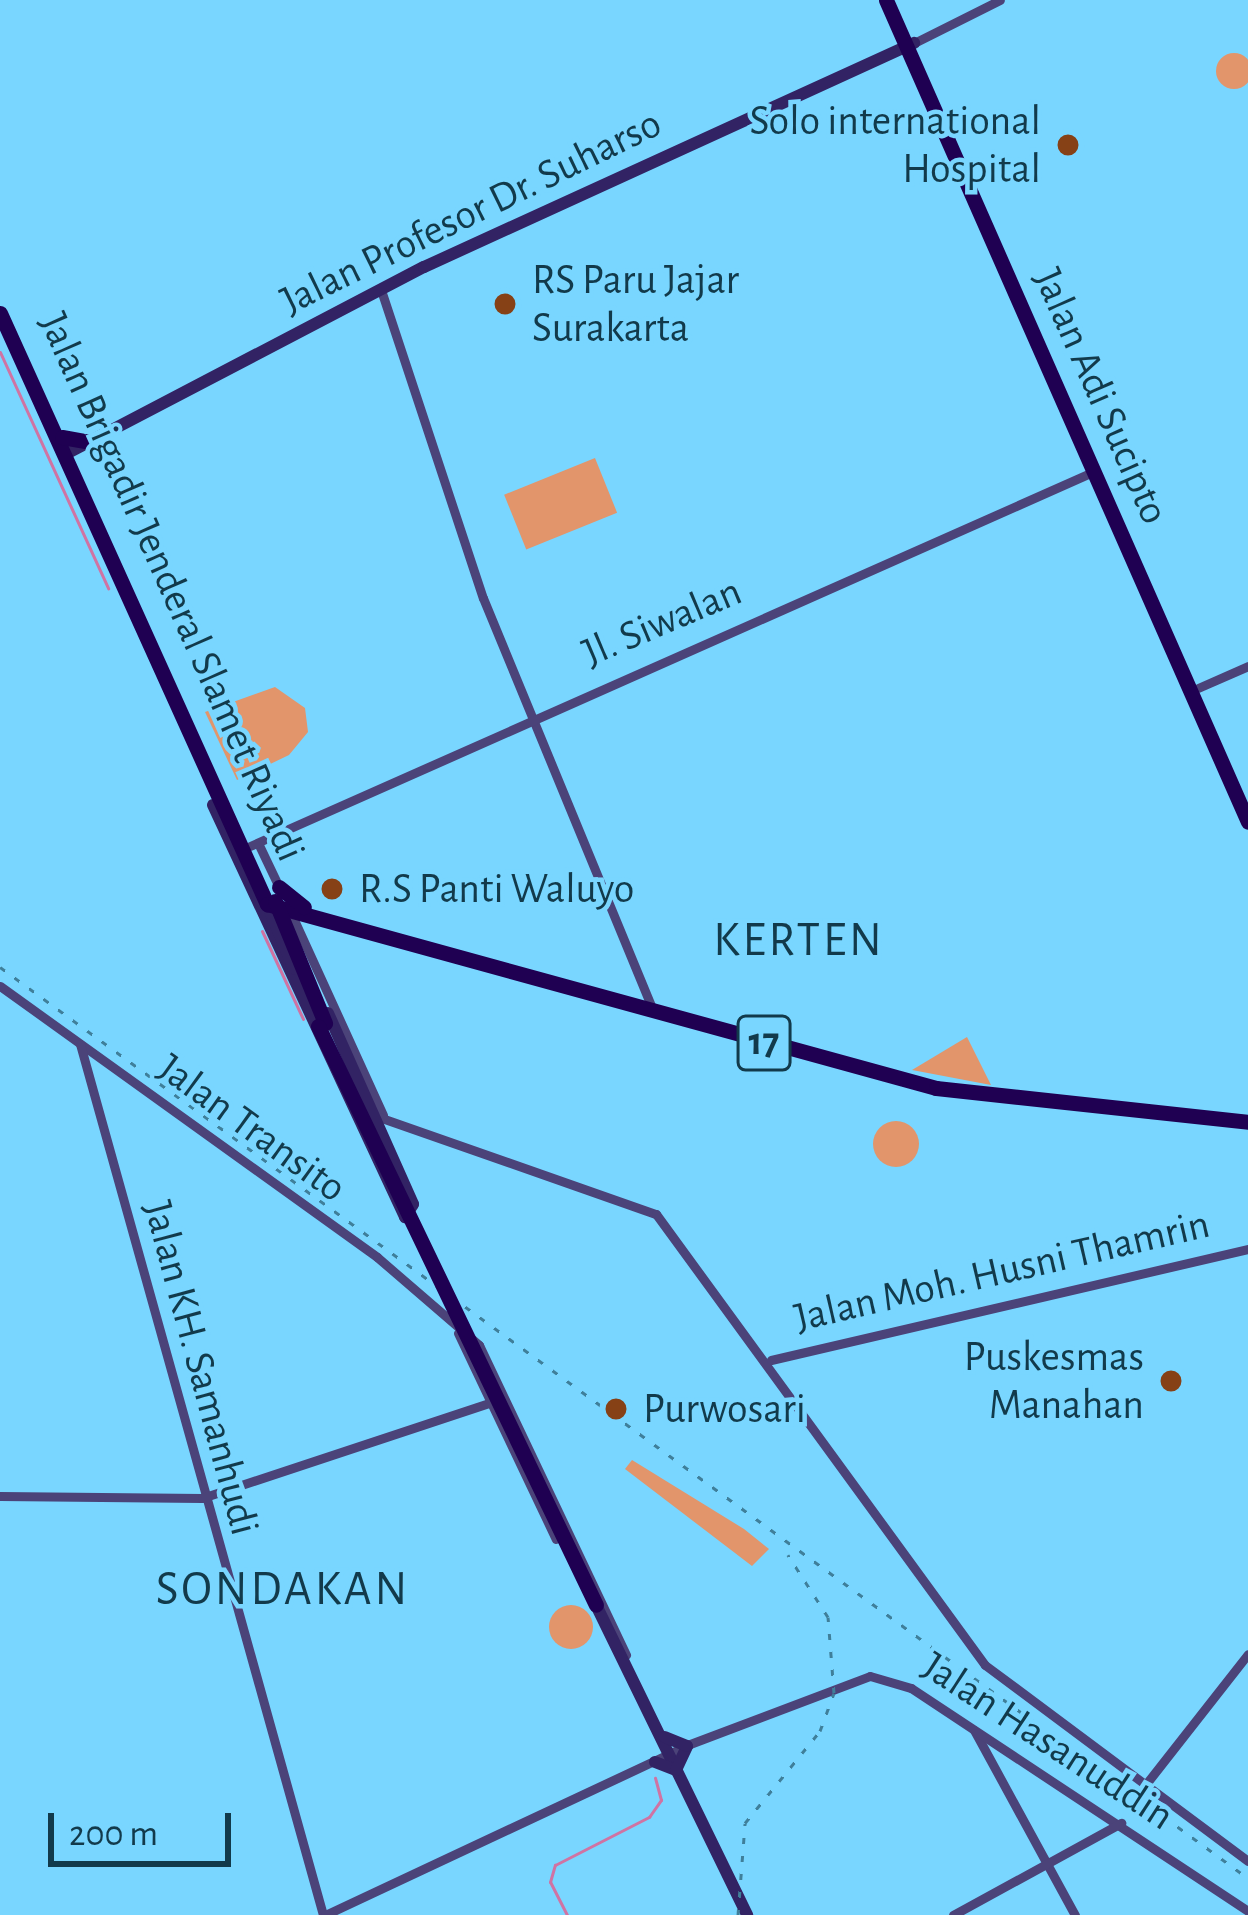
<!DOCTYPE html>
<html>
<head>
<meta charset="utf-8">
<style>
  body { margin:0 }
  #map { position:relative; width:1248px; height:1915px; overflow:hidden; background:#79d6ff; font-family:"Alegreya Sans",sans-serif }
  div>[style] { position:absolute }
  .green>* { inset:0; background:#e2956b; transform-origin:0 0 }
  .round { border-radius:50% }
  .stream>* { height:3px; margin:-1.5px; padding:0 1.5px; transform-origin:1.5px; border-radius:1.5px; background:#d073a3 }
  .secondary>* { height:9px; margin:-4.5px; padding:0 4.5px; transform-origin:4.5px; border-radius:4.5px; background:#4b4379 }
  .primary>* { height:12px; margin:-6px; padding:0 6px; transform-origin:6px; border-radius:6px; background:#322364 }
  .highway>* { height:15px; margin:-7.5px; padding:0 7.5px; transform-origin:7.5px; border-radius:7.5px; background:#1f0052 }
  .rail>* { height:3px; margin-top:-1.5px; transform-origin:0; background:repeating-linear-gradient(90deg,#3f7f9a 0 6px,transparent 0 18px) }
  .highway-bridge>* { height:15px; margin:-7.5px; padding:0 7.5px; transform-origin:7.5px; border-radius:7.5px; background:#1f0052 }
  .dots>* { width:33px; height:33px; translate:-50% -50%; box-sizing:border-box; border:6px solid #79d6ff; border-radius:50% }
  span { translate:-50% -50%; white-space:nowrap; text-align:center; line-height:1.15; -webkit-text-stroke:9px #79d6ff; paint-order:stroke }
  .shield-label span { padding:3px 9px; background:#79d6ff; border:3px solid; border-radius:9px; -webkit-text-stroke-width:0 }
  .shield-label { font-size:39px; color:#123a4b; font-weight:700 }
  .poi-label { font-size:42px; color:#123a4b }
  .right { translate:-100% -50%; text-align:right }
  .left { translate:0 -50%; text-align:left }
  .street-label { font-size:42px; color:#123a4b }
  .quarter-label { font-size:48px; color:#123a4b; letter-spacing:3px }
  .scale { position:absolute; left:48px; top:1813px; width:183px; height:54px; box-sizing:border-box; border:6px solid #123a4b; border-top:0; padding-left:15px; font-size:36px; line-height:42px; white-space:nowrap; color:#123a4b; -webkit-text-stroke:9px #79d6ff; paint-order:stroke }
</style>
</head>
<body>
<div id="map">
  <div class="green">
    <i class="round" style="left:1216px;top:53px;width:36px;height:36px"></i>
    <i style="left:595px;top:458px;width:59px;height:98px;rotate:68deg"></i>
    <i style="clip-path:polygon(275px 687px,305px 708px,308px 732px,289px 755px,237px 780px,205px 712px)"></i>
    <i style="clip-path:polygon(967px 1037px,991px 1085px,912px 1070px)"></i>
    <i class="round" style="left:873px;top:1121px;width:46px;height:46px"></i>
    <i style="clip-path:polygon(632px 1460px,744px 1529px,769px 1549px,752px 1566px,625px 1469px)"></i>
    <i class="round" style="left:549px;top:1605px;width:44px;height:44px"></i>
  </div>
  <div class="stream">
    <i style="left:0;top:352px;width:260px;rotate:65.4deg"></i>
    <i style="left:262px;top:931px;width:97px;rotate:65deg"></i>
    <i style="left:567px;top:1915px;width:37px;rotate:-117deg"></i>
    <i style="left:550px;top:1882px;width:18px;rotate:-74deg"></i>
    <i style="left:555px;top:1865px;width:106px;rotate:-27.1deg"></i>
    <i style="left:649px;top:1817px;width:21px;rotate:-55deg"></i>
    <i style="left:661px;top:1800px;width:23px;rotate:-105deg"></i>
  </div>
  <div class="secondary">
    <i style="left:914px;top:43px;width:96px;rotate:-26.6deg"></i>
    <i style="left:382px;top:293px;width:321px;rotate:71.7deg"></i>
    <i style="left:483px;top:598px;width:440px;rotate:67.6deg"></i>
    <i style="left:1198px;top:688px;width:55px;rotate:-23.7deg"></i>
    <i style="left:258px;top:843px;width:49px;rotate:64.5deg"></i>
    <i style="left:250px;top:846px;width:924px;rotate:-23.93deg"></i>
    <i style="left:291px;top:913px;width:222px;rotate:65.5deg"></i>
    <i style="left:0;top:986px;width:464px;rotate:35.7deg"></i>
    <i style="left:377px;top:1257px;width:135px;rotate:40.8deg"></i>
    <i style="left:479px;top:1345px;width:343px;rotate:64.6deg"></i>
    <i style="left:80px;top:1044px;width:904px;rotate:74.41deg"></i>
    <i style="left:373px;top:1115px;width:300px;rotate:19.3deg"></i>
    <i style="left:656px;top:1214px;width:558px;rotate:53.89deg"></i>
    <i style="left:985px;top:1665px;width:328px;rotate:36.7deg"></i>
    <i style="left:458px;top:1333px;width:228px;rotate:64.6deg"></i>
    <i style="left:771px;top:1360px;width:490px;rotate:-13.1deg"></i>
    <i style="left:0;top:1496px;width:202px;rotate:0.6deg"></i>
    <i style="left:202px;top:1498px;width:315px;rotate:-18.3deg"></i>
    <i style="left:974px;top:1730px;width:211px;rotate:61.4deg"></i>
    <i style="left:1146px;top:1784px;width:165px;rotate:-51.9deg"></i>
    <i style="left:325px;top:1915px;width:403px;rotate:-25.1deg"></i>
    <i style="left:690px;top:1744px;width:192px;rotate:-20.7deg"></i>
    <i style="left:870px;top:1676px;width:43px;rotate:16.3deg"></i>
    <i style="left:911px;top:1688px;width:404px;rotate:33.5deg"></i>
    <i style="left:953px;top:1915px;width:192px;rotate:-28.7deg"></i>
  </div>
  <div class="primary">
    <i style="left:64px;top:455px;width:406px;rotate:-27.6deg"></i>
    <i style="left:424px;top:267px;width:539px;rotate:-24.57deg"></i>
    <i style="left:213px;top:805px;width:455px;rotate:65deg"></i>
    <i style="left:405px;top:1217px;width:15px;rotate:-58deg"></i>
    <i style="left:413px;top:1204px;width:209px;rotate:-114deg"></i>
    <i style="left:267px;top:904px;width:70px;rotate:67.4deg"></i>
    <i style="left:596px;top:1605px;width:345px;rotate:64deg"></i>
    <i style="left:655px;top:1762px;width:22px;rotate:21deg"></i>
    <i style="left:676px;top:1770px;width:26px;rotate:-65deg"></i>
    <i style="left:687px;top:1746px;width:24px;rotate:-158deg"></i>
  </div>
  <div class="highway">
    <i style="left:886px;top:0;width:898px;rotate:66.23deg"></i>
    <i style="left:0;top:313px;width:649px;rotate:65.69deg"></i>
    <i style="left:267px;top:904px;width:694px;rotate:15.38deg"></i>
    <i style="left:936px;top:1088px;width:314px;rotate:6.2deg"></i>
    <i style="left:62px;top:437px;width:28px;rotate:10deg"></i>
    <i style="left:279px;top:887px;width:32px;rotate:39deg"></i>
    <i style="left:275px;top:901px;width:132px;rotate:67.7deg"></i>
  </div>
  <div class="rail">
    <i style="left:0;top:967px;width:1545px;rotate:36.13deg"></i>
    <i style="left:738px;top:1915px;width:92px;rotate:-85.6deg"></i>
    <i style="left:745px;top:1823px;width:119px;rotate:-50.8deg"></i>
    <i style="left:820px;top:1731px;width:40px;rotate:-69.8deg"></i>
    <i style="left:834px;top:1693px;width:76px;rotate:-94.5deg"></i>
    <i style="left:828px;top:1617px;width:74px;rotate:-122.8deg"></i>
  </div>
  <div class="highway-bridge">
    <i style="left:318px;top:1026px;width:642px;rotate:64.35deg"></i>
  </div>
  <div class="dots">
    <i style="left:1068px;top:145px;background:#864116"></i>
    <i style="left:505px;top:304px;background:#864116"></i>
    <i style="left:332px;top:889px;background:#864116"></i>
    <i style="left:1171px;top:1381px;background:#864116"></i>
    <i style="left:616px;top:1409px;background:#864116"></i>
  </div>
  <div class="shield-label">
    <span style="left:764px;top:1043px">17</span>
  </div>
  <div class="poi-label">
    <span class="right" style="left:1041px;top:145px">Solo international<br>Hospital</span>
    <span class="left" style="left:532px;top:304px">RS Paru Jajar<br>Surakarta</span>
    <span class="left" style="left:359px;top:889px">R.S Panti Waluyo</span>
    <span class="right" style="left:1144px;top:1381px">Puskesmas<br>Manahan</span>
    <span class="left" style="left:643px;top:1409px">Purwosari</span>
  </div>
  <div class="street-label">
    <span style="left:471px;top:212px;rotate:-26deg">Jalan Profesor Dr. Suharso</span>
    <span style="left:1101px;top:396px;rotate:66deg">Jalan Adi Sucipto</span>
    <span style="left:172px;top:587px;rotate:66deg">Jalan Brigadir Jenderal Slamet Riyadi</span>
    <span style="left:662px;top:622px;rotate:-23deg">Jl. Siwalan</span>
    <span style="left:252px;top:1128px;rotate:36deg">Jalan Transito</span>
    <span style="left:1002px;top:1271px;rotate:-13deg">Jalan Moh. Husni Thamrin</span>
    <span style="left:201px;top:1368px;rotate:75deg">Jalan KH. Samanhudi</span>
    <span style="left:1048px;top:1741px;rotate:33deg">Jalan Hasanuddin</span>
  </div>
  <div class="quarter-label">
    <span style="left:799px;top:942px">KERTEN</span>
    <span style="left:283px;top:1591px">SONDAKAN</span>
  </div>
  <div class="scale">200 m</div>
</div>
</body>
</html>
